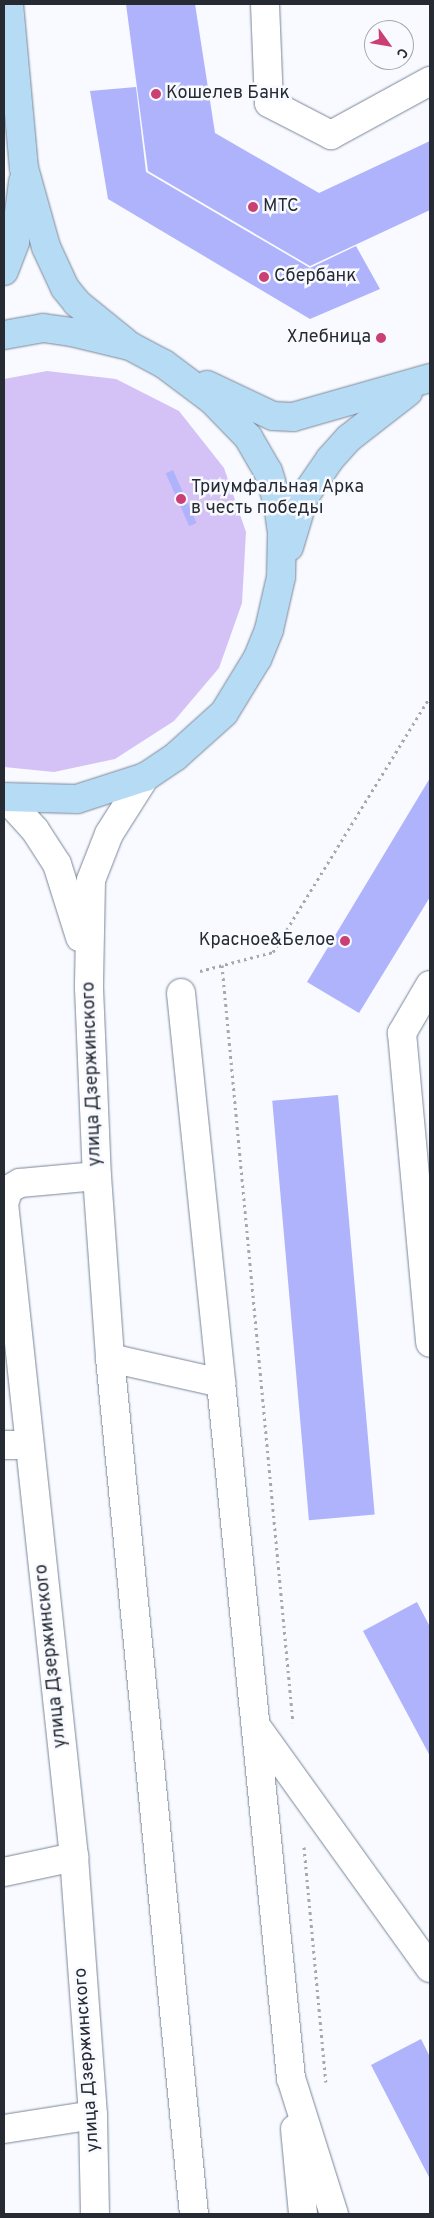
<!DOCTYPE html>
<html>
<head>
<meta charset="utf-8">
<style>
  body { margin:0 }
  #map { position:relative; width:434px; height:2218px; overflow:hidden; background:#f8faff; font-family:Overpass,sans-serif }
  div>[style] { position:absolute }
  .green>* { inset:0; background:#d4c2f6 }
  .building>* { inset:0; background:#aeb3fb; transform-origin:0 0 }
  .path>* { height:3px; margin-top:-1.5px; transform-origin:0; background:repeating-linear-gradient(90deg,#a5a8af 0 2.5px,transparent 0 6.5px) }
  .roads { filter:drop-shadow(0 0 1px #7a8699) drop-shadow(0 0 1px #7a8699) }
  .minor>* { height:28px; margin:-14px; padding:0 14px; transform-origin:14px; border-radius:14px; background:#fff }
  .major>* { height:28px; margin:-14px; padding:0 14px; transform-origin:14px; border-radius:14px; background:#b6dbf5 }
  .dots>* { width:14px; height:14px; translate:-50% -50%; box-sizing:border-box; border:2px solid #f8faff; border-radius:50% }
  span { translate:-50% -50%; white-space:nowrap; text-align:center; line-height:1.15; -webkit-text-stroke:5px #f8faff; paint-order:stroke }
  .poi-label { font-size:18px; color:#262b33 }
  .left { translate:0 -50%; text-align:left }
  .right { translate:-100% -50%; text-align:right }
  .street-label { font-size:18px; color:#262b33 }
  .frame { position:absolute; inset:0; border:5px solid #262b33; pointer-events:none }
  .north { position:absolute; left:364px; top:20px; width:50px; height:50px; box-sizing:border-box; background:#f8faff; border:1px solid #a4a7ad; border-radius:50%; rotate:122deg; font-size:14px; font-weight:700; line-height:20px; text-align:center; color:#262b33 }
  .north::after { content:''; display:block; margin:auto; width:18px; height:22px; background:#ca3f74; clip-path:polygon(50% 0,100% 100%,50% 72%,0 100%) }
</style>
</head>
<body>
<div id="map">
  <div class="green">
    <i style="clip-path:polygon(47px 371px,116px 379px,179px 411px,224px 468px,246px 532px,242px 603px,219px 668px,174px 721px,115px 759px,54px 772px,4px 767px,4px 379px)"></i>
  </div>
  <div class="building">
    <i style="clip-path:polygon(126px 4px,195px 4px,215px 133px,319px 193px,430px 141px,430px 210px,310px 266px,148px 171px)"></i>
    <i style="clip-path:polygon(136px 87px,146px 172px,310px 268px,356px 246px,380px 289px,310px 319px,108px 199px,90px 91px)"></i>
    <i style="left:173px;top:470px;width:58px;height:8px;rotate:66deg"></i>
    <i style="clip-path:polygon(430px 778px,430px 897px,359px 1013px,307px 982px)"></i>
    <i style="left:338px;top:1095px;width:421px;height:66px;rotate:85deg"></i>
    <i style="clip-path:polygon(417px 1602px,430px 1627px,430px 1756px,363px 1631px)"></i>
    <i style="clip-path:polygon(421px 2039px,430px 2057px,430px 2179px,371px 2065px)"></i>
  </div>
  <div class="path">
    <i style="left:222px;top:965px;width:761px;rotate:84.65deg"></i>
    <i style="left:200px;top:971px;width:75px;rotate:-14.6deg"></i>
    <i style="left:273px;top:952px;width:299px;rotate:-58.4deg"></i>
    <i style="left:304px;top:1847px;width:236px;rotate:84.7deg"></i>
  </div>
  <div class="roads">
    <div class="minor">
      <i style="left:265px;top:4px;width:99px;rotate:87.7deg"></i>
      <i style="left:269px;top:103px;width:70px;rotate:27.3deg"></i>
      <i style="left:331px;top:135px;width:113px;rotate:-28.6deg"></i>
      <i style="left:145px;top:777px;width:67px;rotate:122.3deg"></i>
      <i style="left:109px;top:834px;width:49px;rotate:111.4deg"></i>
      <i style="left:91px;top:880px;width:108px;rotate:91.1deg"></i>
      <i style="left:89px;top:988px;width:188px;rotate:87.6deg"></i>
      <i style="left:97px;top:1176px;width:182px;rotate:85.9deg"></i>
      <i style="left:110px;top:1358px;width:860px;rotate:84.4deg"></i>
      <i style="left:6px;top:798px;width:43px;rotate:47.8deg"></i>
      <i style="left:35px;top:830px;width:40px;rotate:57.1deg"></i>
      <i style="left:57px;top:864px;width:77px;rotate:72.5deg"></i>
      <i style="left:430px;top:985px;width:56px;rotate:120.3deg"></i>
      <i style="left:402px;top:1033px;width:311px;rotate:84.8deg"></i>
      <i style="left:181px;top:993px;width:392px;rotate:84.1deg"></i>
      <i style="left:110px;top:1358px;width:114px;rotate:12.7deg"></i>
      <i style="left:221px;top:1383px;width:699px;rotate:84.25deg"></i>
      <i style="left:291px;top:2078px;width:143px;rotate:72.5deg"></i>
      <i style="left:4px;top:1445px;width:25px"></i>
      <i style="left:256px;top:1726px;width:298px;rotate:54.3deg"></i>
      <i style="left:4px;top:1872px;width:72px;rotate:-12.1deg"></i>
      <i style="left:4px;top:2129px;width:90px;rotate:-8.9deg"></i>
      <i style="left:295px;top:2129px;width:85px;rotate:84.6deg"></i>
      <i style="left:95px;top:2214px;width:99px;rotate:-91.2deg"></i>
      <i style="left:93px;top:2115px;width:259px;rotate:-94.2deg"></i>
      <i style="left:74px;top:1857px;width:658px;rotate:-96.11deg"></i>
      <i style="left:4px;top:1203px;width:15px;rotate:-70deg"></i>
      <i style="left:9px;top:1189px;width:13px;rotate:-29deg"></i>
      <i style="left:20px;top:1183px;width:77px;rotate:-5.2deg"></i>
    </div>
    <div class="major">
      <i style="left:9px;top:4px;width:165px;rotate:84.8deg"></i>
      <i style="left:24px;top:168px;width:82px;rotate:74.4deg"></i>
      <i style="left:46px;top:247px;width:45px;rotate:65.1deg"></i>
      <i style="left:65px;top:288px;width:19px;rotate:51deg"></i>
      <i style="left:77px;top:303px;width:62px;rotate:39.1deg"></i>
      <i style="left:4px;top:271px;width:31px;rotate:-69deg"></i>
      <i style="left:15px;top:242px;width:61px;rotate:-82.4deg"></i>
      <i style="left:4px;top:335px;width:40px;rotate:-10deg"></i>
      <i style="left:43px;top:328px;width:28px;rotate:8deg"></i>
      <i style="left:71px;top:332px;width:61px;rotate:13.3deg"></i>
      <i style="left:130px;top:346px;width:38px;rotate:28deg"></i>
      <i style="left:164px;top:364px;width:60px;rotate:36.9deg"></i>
      <i style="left:212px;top:400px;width:52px;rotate:45.8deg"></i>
      <i style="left:248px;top:437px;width:39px;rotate:60deg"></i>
      <i style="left:268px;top:471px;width:34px;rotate:73deg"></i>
      <i style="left:278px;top:504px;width:29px;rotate:82deg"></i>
      <i style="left:282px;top:533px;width:44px;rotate:91.3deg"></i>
      <i style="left:281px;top:577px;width:54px;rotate:102.8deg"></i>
      <i style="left:269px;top:630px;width:31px;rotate:112deg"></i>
      <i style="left:257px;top:659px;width:63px;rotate:121.4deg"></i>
      <i style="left:224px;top:713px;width:66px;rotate:138.1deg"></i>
      <i style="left:175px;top:757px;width:36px;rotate:146deg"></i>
      <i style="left:145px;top:777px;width:71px;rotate:162.1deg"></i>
      <i style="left:77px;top:799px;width:73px;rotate:-178.4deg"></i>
      <i style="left:207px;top:385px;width:73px;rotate:25.2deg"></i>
      <i style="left:273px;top:416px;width:20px;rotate:3deg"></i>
      <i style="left:293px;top:417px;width:142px;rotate:-15.9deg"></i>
      <i style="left:289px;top:547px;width:52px;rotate:-73.3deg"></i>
      <i style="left:304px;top:497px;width:46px;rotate:-55.6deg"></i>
      <i style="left:330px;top:459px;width:28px;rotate:-48deg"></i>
      <i style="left:349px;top:438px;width:75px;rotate:-37.9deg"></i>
    </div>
  </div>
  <div class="dots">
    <i style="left:156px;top:94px;background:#ca3f74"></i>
    <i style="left:253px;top:207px;background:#ca3f74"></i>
    <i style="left:264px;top:277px;background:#ca3f74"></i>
    <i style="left:381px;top:338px;background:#ca3f74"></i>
    <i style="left:181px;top:499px;background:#ca3f74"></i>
    <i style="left:345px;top:941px;background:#ca3f74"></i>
  </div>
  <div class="poi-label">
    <span class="left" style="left:166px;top:94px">Кошелев Банк</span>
    <span class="left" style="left:263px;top:207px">МТС</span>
    <span class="left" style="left:274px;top:277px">Сбербанк</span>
    <span class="right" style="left:371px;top:338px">Хлебница</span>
    <span class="left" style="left:191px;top:499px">Триумфальная Арка<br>в честь победы</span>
    <span class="right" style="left:335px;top:941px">Красное&amp;Белое</span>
  </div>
  <div class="street-label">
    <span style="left:93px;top:1074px;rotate:-92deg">улица Дзержинского</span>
    <span style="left:52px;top:1656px;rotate:-96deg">улица Дзержинского</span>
    <span style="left:88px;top:2060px;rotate:-94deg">улица Дзержинского</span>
  </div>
  <div class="frame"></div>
  <div class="north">С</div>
</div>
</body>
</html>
